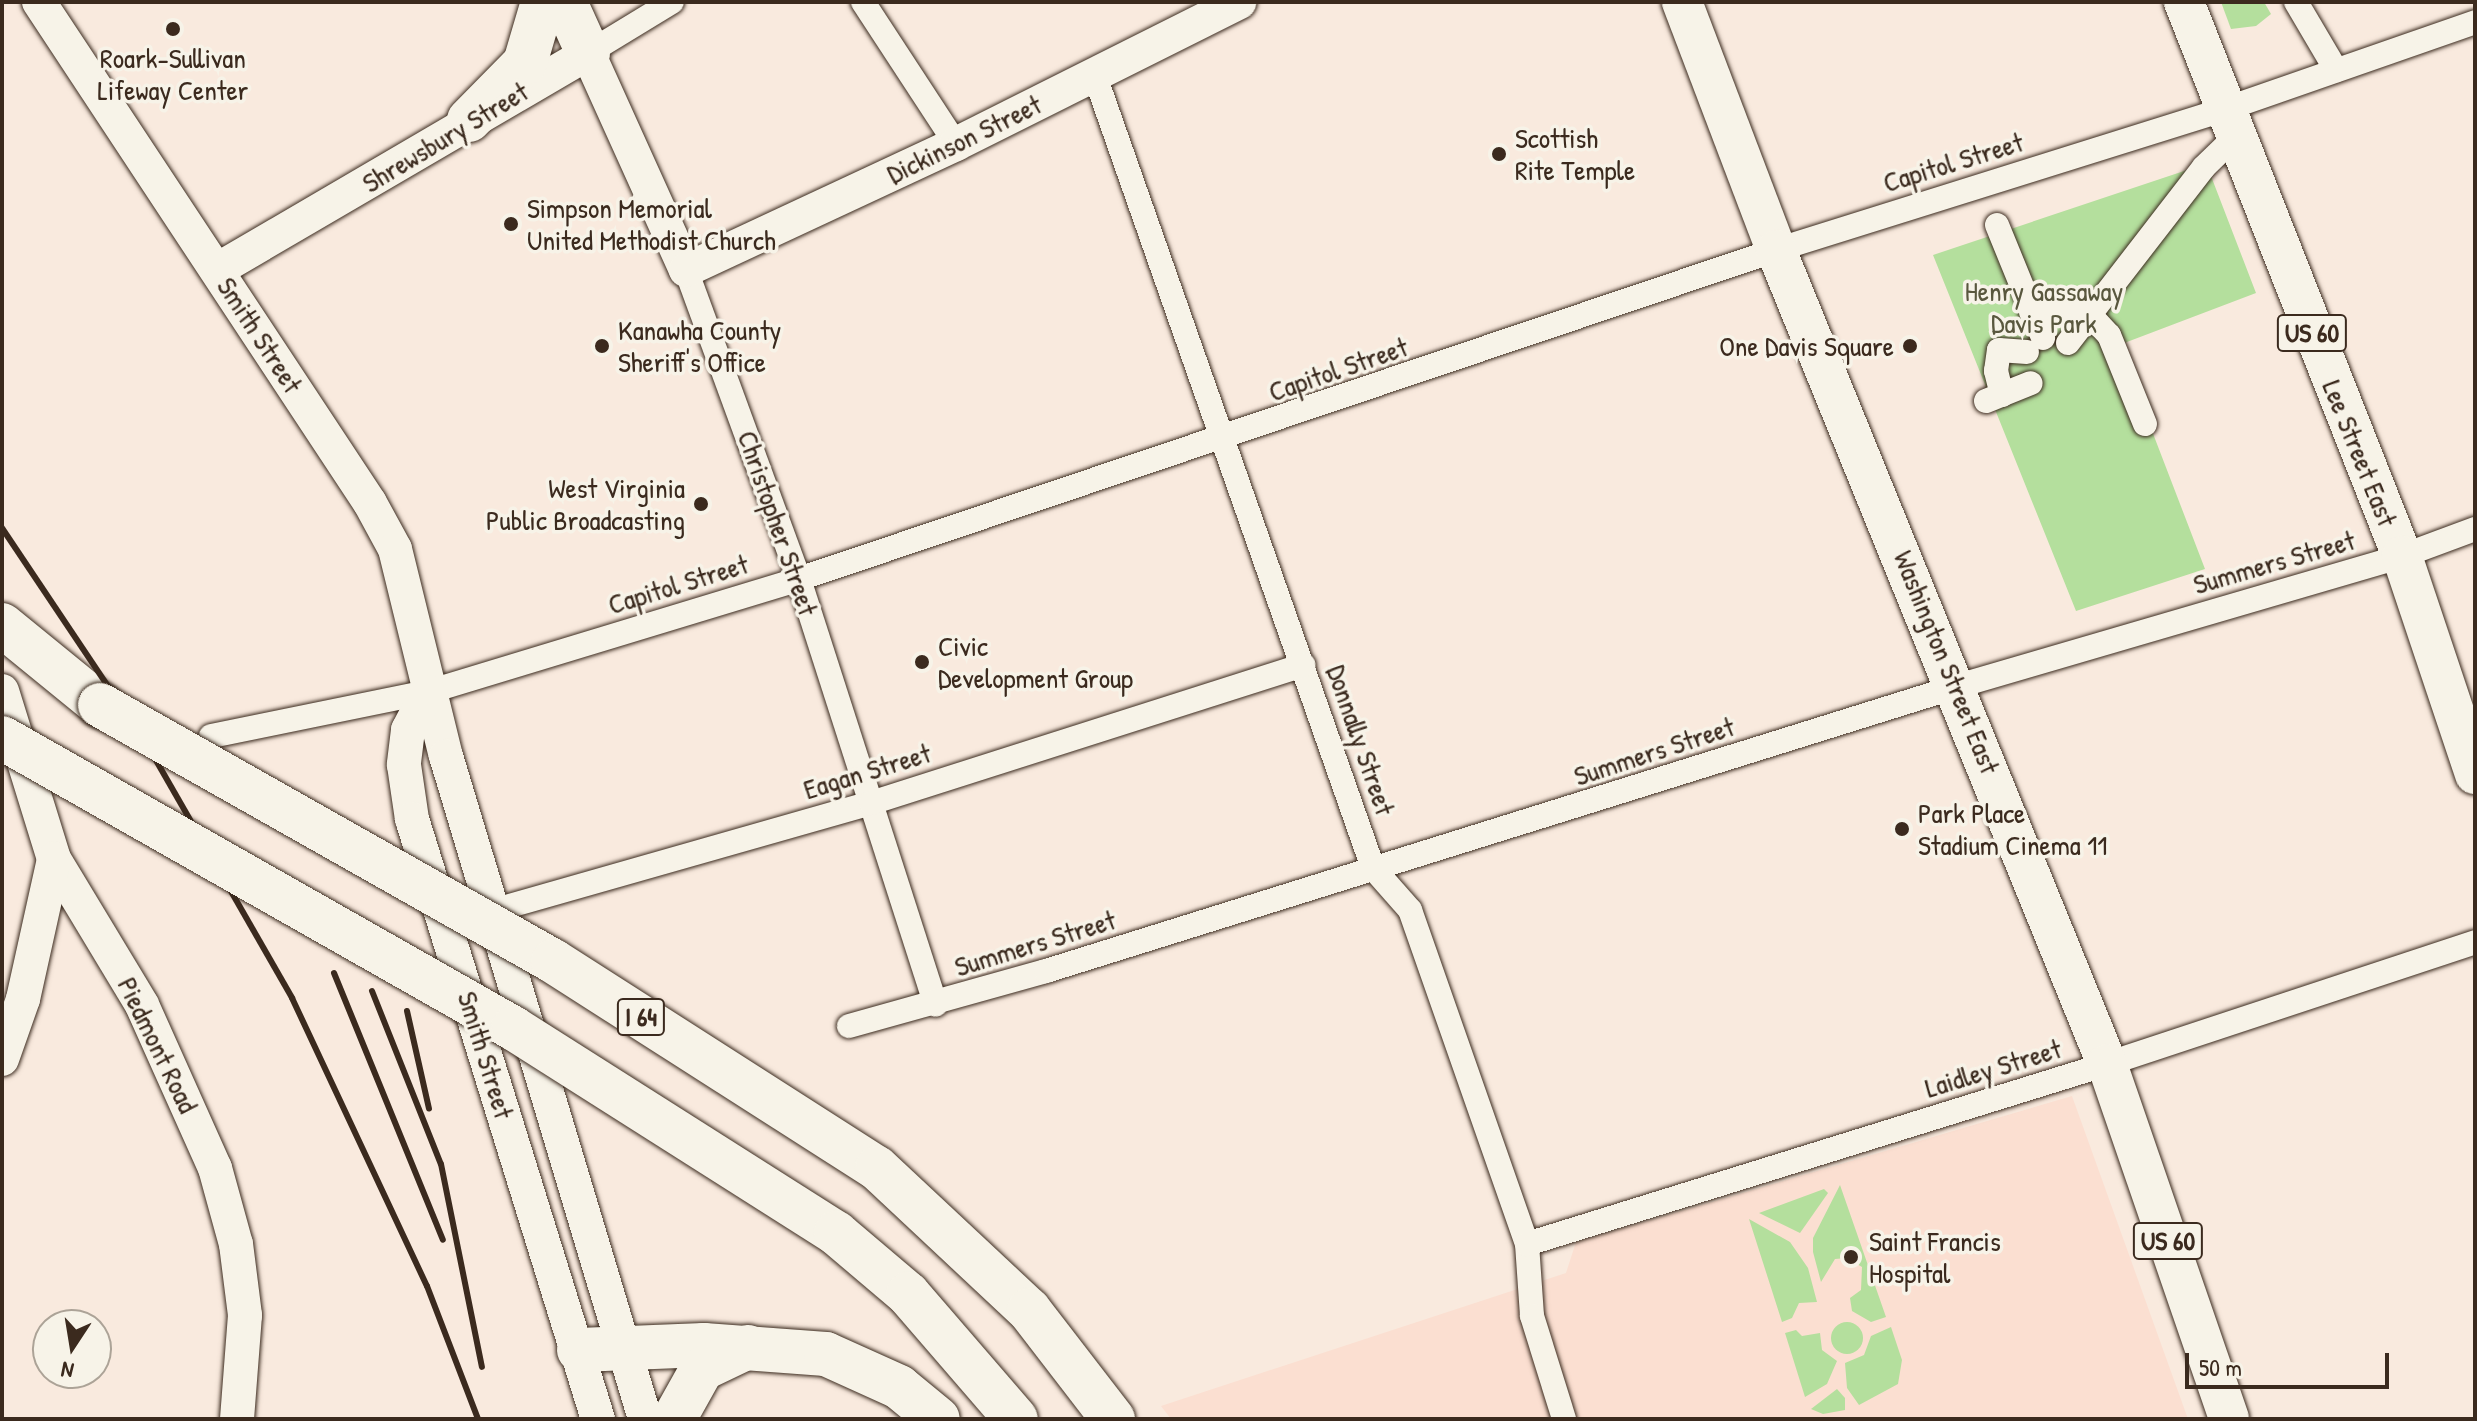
<!DOCTYPE html>
<html>
<head>
<meta charset="utf-8">
<style>
  body { margin:0 }
  #map { position:relative; width:2477px; height:1421px; overflow:hidden; background:#f9eade; font-family:"Patrick Hand",sans-serif }
  div>[style] { position:absolute }
  .built>* { inset:0; background:#fbdfd1 }
  .green>* { inset:0; background:#b4df9d }
  .round { border-radius:50% }
  .roads { filter:drop-shadow(0 0 2px #3b2a1e) drop-shadow(0 0 2px #3b2a1e) }
  .street>* { height:24px; margin:-12px; padding:0 12px; transform-origin:12px; border-radius:12px; background:#f7f3e8 }
  .secondary>* { height:34px; margin:-17px; padding:0 17px; transform-origin:17px; border-radius:17px; background:#f7f3e8 }
  .primary>* { height:40px; margin:-20px; padding:0 20px; transform-origin:20px; border-radius:20px; background:#f7f3e8 }
  .highway>* { height:44px; margin:-22px; padding:0 22px; transform-origin:22px; border-radius:22px; background:#f7f3e8 }
  .rail>* { height:6px; margin:-3px; padding:0 3px; transform-origin:3px; border-radius:3px; background:#3b2a1e }
  .bridges { filter:drop-shadow(0 0 2px #3b2a1e) drop-shadow(0 0 2px #3b2a1e) }
  .highway-bridge>* { height:44px; margin:-22px; padding:0 22px; transform-origin:22px; border-radius:22px; background:#f7f3e8 }
  .dots>* { width:22px; height:22px; translate:-50% -50%; box-sizing:border-box; border:4px solid #f7f3e8; border-radius:50% }
  span { translate:-50% -50%; white-space:nowrap; text-align:center; line-height:1.15; -webkit-text-stroke:7px #f7f3e8; paint-order:stroke }
  .shield-label span { padding:2px 6px; background:#f7f3e8; border:2px solid; border-radius:6px; -webkit-text-stroke-width:0 }
  .shield-label { font-size:26px; color:#3b2a1e; font-weight:700 }
  .poi-label { font-size:28px; color:#3b2a1e }
  .left { translate:0 -50%; text-align:left }
  .right { translate:-100% -50%; text-align:right }
  .street-label { font-size:28px; color:#3b2a1e }
  .park-label { font-size:28px; color:#59573e }
  .frame { position:absolute; inset:0; border:4px solid #3b2a1e; pointer-events:none }
  .north { position:absolute; left:32px; top:1309px; width:80px; height:80px; box-sizing:border-box; background:#f7f3e8; border:2px solid #aca397; border-radius:50%; rotate:192deg; font-size:22px; font-weight:700; line-height:32px; text-align:center; color:#3b2a1e }
  .north::after { content:''; display:block; margin:auto; width:28px; height:36px; background:#3b2a1e; clip-path:polygon(50% 0,100% 100%,50% 72%,0 100%) }
  .scale { position:absolute; left:2185px; top:1353px; width:204px; height:36px; box-sizing:border-box; border:4px solid #3b2a1e; border-top:0; padding-left:10px; font-size:24px; line-height:28px; white-space:nowrap; color:#3b2a1e; -webkit-text-stroke:6px #f7f3e8; paint-order:stroke }
</style>
</head>
<body>
<div id="map">
  <div class="built">
    <i style="clip-path:polygon(2072px 1096px,2188px 1419px,1171px 1419px,1161px 1406px,1566px 1273px,1576px 1242px)"></i>
  </div>
  <div class="green">
    <i style="clip-path:polygon(2221px 2px,2264px 2px,2271px 14px,2256px 26px,2231px 29px)"></i>
    <i style="clip-path:polygon(2190px 169px,2211px 176px,2256px 293px,2119px 345px,2205px 569px,2076px 611px,1933px 255px)"></i>
    <i style="clip-path:polygon(1840px 1185px,1886px 1317px,1871px 1322px,1852px 1311px,1850px 1298px,1861px 1290px,1862px 1267px,1847px 1258px,1835px 1259px,1821px 1282px,1813px 1252px,1813px 1238px)"></i>
    <i style="clip-path:polygon(1824px 1189px,1828px 1193px,1800px 1233px,1759px 1213px)"></i>
    <i style="clip-path:polygon(1749px 1219px,1790px 1242px,1808px 1268px,1817px 1302px,1799px 1303px,1792px 1318px,1782px 1322px)"></i>
    <i class="round" style="left:1831px;top:1322px;width:32px;height:32px"></i>
    <i style="clip-path:polygon(1891px 1327px,1902px 1360px,1898px 1384px,1859px 1405px,1847px 1388px,1845px 1363px,1864px 1355px,1871px 1336px)"></i>
    <i style="clip-path:polygon(1796px 1330px,1802px 1336px,1820px 1333px,1822px 1350px,1837px 1361px,1827px 1384px,1805px 1397px,1785px 1333px)"></i>
    <i style="clip-path:polygon(1837px 1389px,1845px 1398px,1845px 1410px,1823px 1414px,1811px 1409px)"></i>
  </div>
  <div class="roads">
    <div class="street">
      <i style="left:863px;top:2px;width:170px;rotate:56.8deg"></i>
      <i style="left:2296px;top:2px;width:79px;rotate:59.5deg"></i>
      <i style="left:588px;top:53px;width:98px;rotate:-31.3deg"></i>
      <i style="left:1095px;top:76px;width:839px;rotate:70.66deg"></i>
      <i style="left:1373px;top:868px;width:56px;rotate:48.6deg"></i>
      <i style="left:1410px;top:910px;width:354px;rotate:70.7deg"></i>
      <i style="left:1527px;top:1244px;width:72px;rotate:86deg"></i>
      <i style="left:1532px;top:1316px;width:108px;rotate:72.7deg"></i>
      <i style="left:1997px;top:225px;width:122px;rotate:67.8deg"></i>
      <i style="left:686px;top:270px;width:329px;rotate:69.9deg"></i>
      <i style="left:799px;top:579px;width:447px;rotate:72.2deg"></i>
      <i style="left:2031px;top:312px;width:26px;rotate:-9deg"></i>
      <i style="left:2057px;top:308px;width:37px;rotate:16deg"></i>
      <i style="left:2093px;top:318px;width:23px;rotate:47deg"></i>
      <i style="left:2109px;top:335px;width:96px;rotate:68deg"></i>
      <i style="left:2068px;top:343px;width:222px;rotate:-52.3deg"></i>
      <i style="left:2204px;top:167px;width:42px;rotate:-44deg"></i>
      <i style="left:2002px;top:395px;width:25px;rotate:-104deg"></i>
      <i style="left:1996px;top:371px;width:21px;rotate:-82deg"></i>
      <i style="left:1999px;top:350px;width:28px;rotate:4deg"></i>
      <i style="left:1986px;top:401px;width:48px;rotate:-21.8deg"></i>
      <i style="left:211px;top:736px;width:221px;rotate:-11.5deg"></i>
      <i style="left:428px;top:692px;width:388px;rotate:-16.9deg"></i>
      <i style="left:799px;top:579px;width:1031px;rotate:-18.61deg"></i>
      <i style="left:1776px;top:250px;width:468px;rotate:-17.4deg"></i>
      <i style="left:2223px;top:110px;width:267px;rotate:-19.2deg"></i>
      <i style="left:478px;top:915px;width:409px;rotate:-15.9deg"></i>
      <i style="left:871px;top:803px;width:454px;rotate:-17.7deg"></i>
      <i style="left:849px;top:1026px;width:205px;rotate:-15.6deg"></i>
      <i style="left:1046px;top:971px;width:955px;rotate:-17.35deg"></i>
      <i style="left:1958px;top:686px;width:463px;rotate:-16.3deg"></i>
      <i style="left:2402px;top:556px;width:78px;rotate:-20.3deg"></i>
      <i style="left:1527px;top:1244px;width:607px;rotate:-17.24deg"></i>
      <i style="left:2107px;top:1064px;width:388px;rotate:-18.3deg"></i>
    </div>
    <div class="secondary">
      <i style="left:39px;top:2px;width:600px;rotate:56.55deg"></i>
      <i style="left:370px;top:503px;width:52px;rotate:61.5deg"></i>
      <i style="left:395px;top:549px;width:213px;rotate:76.2deg"></i>
      <i style="left:446px;top:756px;width:692px;rotate:73.29deg"></i>
      <i style="left:217px;top:270px;width:430px;rotate:-30.3deg"></i>
      <i style="left:588px;top:53px;width:238px;rotate:65.7deg"></i>
      <i style="left:686px;top:270px;width:298px;rotate:-25deg"></i>
      <i style="left:956px;top:144px;width:317px;rotate:-26.6deg"></i>
      <i style="left:2px;top:691px;width:176px;rotate:72.8deg"></i>
      <i style="left:54px;top:859px;width:170px;rotate:58.9deg"></i>
      <i style="left:142px;top:1005px;width:179px;rotate:65.9deg"></i>
      <i style="left:215px;top:1168px;width:79px;rotate:74.6deg"></i>
      <i style="left:236px;top:1244px;width:72px;rotate:82.8deg"></i>
      <i style="left:245px;top:1315px;width:104px;rotate:94.4deg"></i>
      <i style="left:428px;top:692px;width:43px;rotate:117.8deg"></i>
      <i style="left:408px;top:730px;width:35px;rotate:97deg"></i>
      <i style="left:404px;top:765px;width:55px;rotate:81.6deg"></i>
      <i style="left:412px;top:819px;width:628px;rotate:72.78deg"></i>
      <i style="left:2px;top:1059px;width:64px;rotate:-70.7deg"></i>
      <i style="left:23px;top:999px;width:143px;rotate:-77.5deg"></i>
    </div>
    <div class="primary">
      <i style="left:1682px;top:2px;width:265px;rotate:69.2deg"></i>
      <i style="left:1776px;top:250px;width:879px;rotate:67.87deg"></i>
      <i style="left:2107px;top:1064px;width:375px;rotate:71deg"></i>
      <i style="left:2184px;top:2px;width:595px;rotate:68.52deg"></i>
      <i style="left:2402px;top:556px;width:230px;rotate:71.5deg"></i>
    </div>
    <div class="highway">
      <i style="left:565px;top:2px;width:56px;rotate:65.7deg"></i>
      <i style="left:469px;top:120px;width:80px;rotate:-45.5deg"></i>
      <i style="left:525px;top:63px;width:64px;rotate:-73.6deg"></i>
      <i style="left:2px;top:625px;width:127px;rotate:39.2deg"></i>
      <i style="left:579px;top:1350px;width:125px;rotate:-2.3deg"></i>
      <i style="left:704px;top:1345px;width:122px;rotate:4.2deg"></i>
      <i style="left:826px;top:1354px;width:80px;rotate:24.3deg"></i>
      <i style="left:899px;top:1387px;width:50px;rotate:39.4deg"></i>
      <i style="left:674px;top:1419px;width:57px;rotate:-60.8deg"></i>
      <i style="left:702px;top:1369px;width:51px;rotate:-25.6deg"></i>
    </div>
  </div>
  <div class="rail">
    <i style="left:2px;top:528px;width:265px;rotate:56.2deg"></i>
    <i style="left:149px;top:748px;width:288px;rotate:60.2deg"></i>
    <i style="left:292px;top:998px;width:318px;rotate:64.9deg"></i>
    <i style="left:427px;top:1286px;width:142px;rotate:69deg"></i>
    <i style="left:334px;top:973px;width:288px;rotate:67.8deg"></i>
    <i style="left:372px;top:991px;width:186px;rotate:68.3deg"></i>
    <i style="left:441px;top:1164px;width:207px;rotate:78.6deg"></i>
    <i style="left:407px;top:1011px;width:100px;rotate:77.3deg"></i>
  </div>
  <div class="bridges">
    <div class="highway-bridge">
      <i style="left:100px;top:705px;width:520px;rotate:29.47deg"></i>
      <i style="left:553px;top:961px;width:384px;rotate:32.6deg"></i>
      <i style="left:877px;top:1168px;width:208px;rotate:43.1deg"></i>
      <i style="left:1029px;top:1310px;width:138px;rotate:52.4deg"></i>
      <i style="left:2px;top:738px;width:588px;rotate:29.58deg"></i>
      <i style="left:513px;top:1028px;width:383px;rotate:32.4deg"></i>
      <i style="left:836px;top:1233px;width:94px;rotate:40.3deg"></i>
      <i style="left:908px;top:1294px;width:165px;rotate:49.2deg"></i>
    </div>
  </div>
  <div class="dots">
    <i style="left:173px;top:29px;background:#3b2a1e"></i>
    <i style="left:1499px;top:154px;background:#3b2a1e"></i>
    <i style="left:511px;top:224px;background:#3b2a1e"></i>
    <i style="left:602px;top:346px;background:#3b2a1e"></i>
    <i style="left:1910px;top:346px;background:#3b2a1e"></i>
    <i style="left:701px;top:504px;background:#3b2a1e"></i>
    <i style="left:922px;top:662px;background:#3b2a1e"></i>
    <i style="left:1902px;top:829px;background:#3b2a1e"></i>
    <i style="left:1851px;top:1257px;background:#3b2a1e"></i>
  </div>
  <div class="shield-label">
    <span style="left:2312px;top:333px">US 60</span>
    <span style="left:641px;top:1017px">I 64</span>
    <span style="left:2168px;top:1241px">US 60</span>
  </div>
  <div class="poi-label">
    <span style="left:173px;top:74px">Roark-Sullivan<br>Lifeway Center</span>
    <span class="left" style="left:1515px;top:154px">Scottish<br>Rite Temple</span>
    <span class="left" style="left:527px;top:224px">Simpson Memorial<br>United Methodist Church</span>
    <span class="left" style="left:618px;top:346px">Kanawha County<br>Sheriff's Office</span>
    <span class="right" style="left:1894px;top:346px">One Davis Square</span>
    <span class="right" style="left:685px;top:504px">West Virginia<br>Public Broadcasting</span>
    <span class="left" style="left:938px;top:662px">Civic<br>Development Group</span>
    <span class="left" style="left:1918px;top:829px">Park Place<br>Stadium Cinema 11</span>
    <span class="left" style="left:1869px;top:1257px">Saint Francis<br>Hospital</span>
  </div>
  <div class="street-label">
    <span style="left:445px;top:137px;rotate:-31deg">Shrewsbury Street</span>
    <span style="left:964px;top:139px;rotate:-26deg">Dickinson Street</span>
    <span style="left:1953px;top:162px;rotate:-17deg">Capitol Street</span>
    <span style="left:260px;top:335px;rotate:57deg">Smith Street</span>
    <span style="left:1338px;top:369px;rotate:-19deg">Capitol Street</span>
    <span style="left:2360px;top:453px;rotate:68deg">Lee Street East</span>
    <span style="left:778px;top:523px;rotate:71deg">Christopher Street</span>
    <span style="left:2274px;top:562px;rotate:-16deg">Summers Street</span>
    <span style="left:678px;top:584px;rotate:-17deg">Capitol Street</span>
    <span style="left:1947px;top:662px;rotate:68deg">Washington Street East</span>
    <span style="left:1361px;top:740px;rotate:71deg">Donnally Street</span>
    <span style="left:1654px;top:751px;rotate:-18deg">Summers Street</span>
    <span style="left:867px;top:771px;rotate:-17deg">Eagan Street</span>
    <span style="left:1035px;top:943px;rotate:-17deg">Summers Street</span>
    <span style="left:158px;top:1045px;rotate:64deg">Piedmont Road</span>
    <span style="left:486px;top:1055px;rotate:73deg">Smith Street</span>
    <span style="left:1993px;top:1068px;rotate:-17deg">Laidley Street</span>
  </div>
  <div class="park-label">
    <span style="left:2044px;top:307px">Henry Gassaway<br>Davis Park</span>
  </div>
  <div class="frame"></div>
  <div class="north">N</div>
  <div class="scale">50 m</div>
</div>
</body>
</html>
